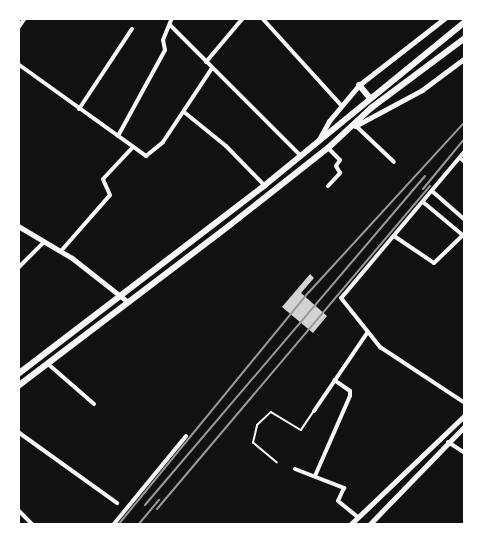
<!DOCTYPE html>
<html>
<head>
<meta charset="utf-8">
<style>
  body { margin:0 }
  #map { position:relative; width:483px; height:543px; overflow:hidden; background:#111; font-family:"PT Sans",sans-serif }
  div>[style] { position:absolute }
  .building>* { inset:0; background:#d3d3d3 }
  .service>* { height:1.5px; margin:-0.75px; padding:0 0.75px; transform-origin:0.75px; border-radius:0.75px; background:#f5f5f5 }
  .minor>* { height:4px; margin:-2px; padding:0 2px; transform-origin:2px; border-radius:2px; background:#f5f5f5 }
  .tertiary>* { height:4.5px; margin:-2.25px; padding:0 2.25px; transform-origin:2.25px; border-radius:2.25px; background:#f5f5f5 }
  .primary>* { height:5px; margin:-2.5px; padding:0 2.5px; transform-origin:2.5px; border-radius:2.5px; background:#f5f5f5 }
  .trunk>* { height:6px; margin:-3px; padding:0 3px; transform-origin:3px; border-radius:3px; background:#f5f5f5 }
  .rail>* { height:2px; margin:-1px; padding:0 1px; transform-origin:1px; border-radius:1px; background:#9a9a9a }
  span { translate:-50% -50%; white-space:nowrap; text-align:center; line-height:1.15; -webkit-text-stroke:6px #fff; paint-order:stroke }
  .frame { position:absolute; inset:0; border:20px solid #fff; pointer-events:none }
</style>
</head>
<body>
<div id="map">
  <div class="building">
    <i style="clip-path:polygon(310px 274px,314px 278px,301px 293px,327px 316px,313px 333px,282px 307px)"></i>
  </div>
  <div class="service">
    <i style="left:277px;top:463px;width:31px;rotate:-140deg"></i>
    <i style="left:253px;top:443px;width:18px;rotate:-77deg"></i>
    <i style="left:257px;top:425px;width:19px;rotate:-43deg"></i>
    <i style="left:271px;top:412px;width:35px;rotate:31deg"></i>
    <i style="left:301px;top:430px;width:23px;rotate:-56deg"></i>
  </div>
  <div class="minor">
    <i style="left:262px;top:18px;width:118px;rotate:47.8deg"></i>
    <i style="left:333px;top:18px;width:12px"></i>
    <i style="left:170px;top:25px;width:185px;rotate:45deg"></i>
    <i style="left:18px;top:28px;width:12px;rotate:-55deg"></i>
    <i style="left:206px;top:62px;width:57px;rotate:-49.9deg"></i>
    <i style="left:18px;top:64px;width:158px;rotate:35.7deg"></i>
    <i style="left:146px;top:156px;width:22px;rotate:-39deg"></i>
    <i style="left:163px;top:142px;width:89px;rotate:-56.5deg"></i>
    <i style="left:79px;top:109px;width:96px;rotate:-56.5deg"></i>
    <i style="left:184px;top:112px;width:54px;rotate:39deg"></i>
    <i style="left:226px;top:146px;width:54px;rotate:45.7deg"></i>
    <i style="left:356px;top:126px;width:52px;rotate:43.5deg"></i>
    <i style="left:118px;top:136px;width:98px;rotate:-61.3deg"></i>
    <i style="left:165px;top:50px;width:10px;rotate:-101deg"></i>
    <i style="left:163px;top:40px;width:24px;rotate:-68deg"></i>
    <i style="left:465px;top:151px;width:192px;rotate:130.1deg"></i>
    <i style="left:341px;top:298px;width:63px;rotate:51.5deg"></i>
    <i style="left:380px;top:347px;width:102px;rotate:33.4deg"></i>
    <i style="left:460px;top:158px;width:6px;rotate:39deg"></i>
    <i style="left:328px;top:186px;width:18px;rotate:-47deg"></i>
    <i style="left:340px;top:173px;width:8px;rotate:-120deg"></i>
    <i style="left:336px;top:166px;width:7px;rotate:-56deg"></i>
    <i style="left:340px;top:160px;width:17px;rotate:-135deg"></i>
    <i style="left:432px;top:191px;width:44px;rotate:41.3deg"></i>
    <i style="left:423px;top:202px;width:55px;rotate:39.8deg"></i>
    <i style="left:394px;top:236px;width:48px;rotate:34deg"></i>
    <i style="left:434px;top:263px;width:40px;rotate:-44deg"></i>
    <i style="left:61px;top:251px;width:74px;rotate:-48.8deg"></i>
    <i style="left:110px;top:195px;width:17px;rotate:-114deg"></i>
    <i style="left:103px;top:179px;width:44px;rotate:-46.8deg"></i>
    <i style="left:18px;top:268px;width:37px;rotate:-45deg"></i>
    <i style="left:48px;top:364px;width:61px;rotate:41deg"></i>
    <i style="left:314px;top:411px;width:94px;rotate:-55.8deg"></i>
    <i style="left:18px;top:432px;width:122px;rotate:35.6deg"></i>
    <i style="left:448px;top:442px;width:20px;rotate:33deg"></i>
    <i style="left:295px;top:469px;width:53px;rotate:21.2deg"></i>
    <i style="left:344px;top:488px;width:14px;rotate:115deg"></i>
    <i style="left:338px;top:501px;width:26px;rotate:39deg"></i>
    <i style="left:315px;top:476px;width:87px;rotate:-66.4deg"></i>
    <i style="left:350px;top:396px;width:5px;rotate:-90deg"></i>
    <i style="left:350px;top:391px;width:19px;rotate:-145deg"></i>
    <i style="left:18px;top:510px;width:21px;rotate:45deg"></i>
    <i style="left:113px;top:525px;width:115px;rotate:-50.6deg"></i>
  </div>
  <div class="tertiary">
    <i style="left:350px;top:525px;width:159px;rotate:-43.7deg"></i>
    <i style="left:369px;top:525px;width:138px;rotate:-45.9deg"></i>
  </div>
  <div class="primary">
    <i style="left:355px;top:126px;width:76px;rotate:-28.2deg"></i>
    <i style="left:422px;top:90px;width:54px;rotate:-36.7deg"></i>
    <i style="left:318px;top:141px;width:23px;rotate:-61deg"></i>
    <i style="left:329px;top:121px;width:47px;rotate:-50.2deg"></i>
    <i style="left:359px;top:85px;width:109px;rotate:-37.9deg"></i>
    <i style="left:18px;top:226px;width:63px;rotate:30.7deg"></i>
    <i style="left:72px;top:258px;width:71px;rotate:38.2deg"></i>
  </div>
  <div class="trunk">
    <i style="left:359px;top:85px;width:16px;rotate:50deg"></i>
    <i style="left:18px;top:374px;width:311px;rotate:-37.4deg"></i>
    <i style="left:265px;top:185px;width:258px;rotate:-39.2deg"></i>
    <i style="left:18px;top:386px;width:266px;rotate:-37.2deg"></i>
    <i style="left:230px;top:225px;width:125px;rotate:-38.2deg"></i>
    <i style="left:328px;top:148px;width:59px;rotate:-42.9deg"></i>
    <i style="left:371px;top:108px;width:117px;rotate:-36.7deg"></i>
  </div>
  <div class="rail">
    <i style="left:423px;top:189px;width:66px;rotate:-50.5deg"></i>
    <i style="left:145px;top:505px;width:432px;rotate:-49.6deg"></i>
    <i style="left:157px;top:509px;width:423px;rotate:-49.8deg"></i>
    <i style="left:118px;top:525px;width:301px;rotate:-50.7deg"></i>
    <i style="left:309px;top:292px;width:231px;rotate:-47.5deg"></i>
    <i style="left:138px;top:525px;width:33px;rotate:-50deg"></i>
  </div>
  <div class="frame"></div>
</div>
</body>
</html>
